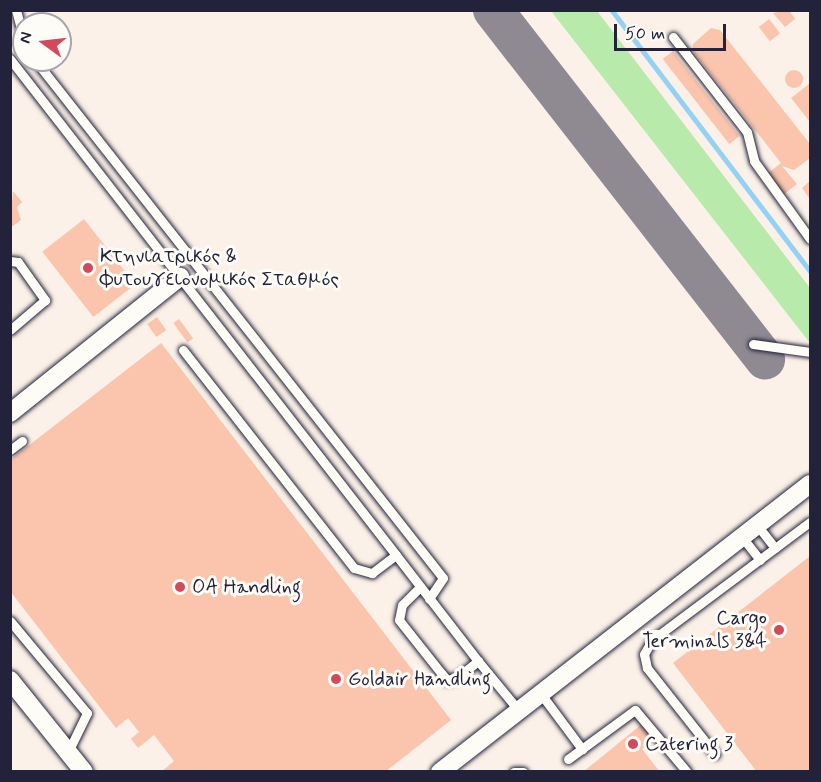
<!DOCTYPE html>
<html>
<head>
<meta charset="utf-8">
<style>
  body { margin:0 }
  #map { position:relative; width:821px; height:782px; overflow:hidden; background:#fcf1e8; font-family:Mynerve,sans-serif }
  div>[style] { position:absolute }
  .green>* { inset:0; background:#b7eaab }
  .stream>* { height:4.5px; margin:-2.25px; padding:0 2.25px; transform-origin:2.25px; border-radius:2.25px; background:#94d2f5 }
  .taxiway>* { height:40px; margin:-20px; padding:0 20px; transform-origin:20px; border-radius:20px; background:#8f8a92 }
  .building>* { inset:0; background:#fac4ad; transform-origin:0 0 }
  .round { border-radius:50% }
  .roads { filter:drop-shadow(0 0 2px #22223b) drop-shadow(0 0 2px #22223b) }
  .service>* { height:9px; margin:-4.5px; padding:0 4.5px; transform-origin:4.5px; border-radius:4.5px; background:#fdfcf7 }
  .minor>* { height:18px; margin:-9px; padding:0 9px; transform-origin:9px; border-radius:9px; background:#fdfcf7 }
  .dots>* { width:16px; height:16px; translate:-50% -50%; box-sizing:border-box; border:3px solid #fdfcf7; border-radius:50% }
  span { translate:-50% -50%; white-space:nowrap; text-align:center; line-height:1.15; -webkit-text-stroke:6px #fdfcf7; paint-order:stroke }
  .poi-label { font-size:20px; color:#22223b }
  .left { translate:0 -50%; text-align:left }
  .right { translate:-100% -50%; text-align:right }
  .frame { position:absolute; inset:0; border:12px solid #22223b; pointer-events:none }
  .north { position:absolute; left:12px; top:12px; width:60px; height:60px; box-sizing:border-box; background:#fdfcf7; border:2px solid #a5a5ac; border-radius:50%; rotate:285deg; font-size:16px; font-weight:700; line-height:24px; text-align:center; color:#22223b }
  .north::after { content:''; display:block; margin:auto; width:21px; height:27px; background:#d1495b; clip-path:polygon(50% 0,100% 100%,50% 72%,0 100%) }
  .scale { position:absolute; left:614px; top:24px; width:112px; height:27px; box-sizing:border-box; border:3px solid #22223b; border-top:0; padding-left:8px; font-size:18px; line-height:21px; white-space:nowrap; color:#22223b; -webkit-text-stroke:4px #fdfcf7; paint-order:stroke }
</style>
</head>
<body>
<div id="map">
  <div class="green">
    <i style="clip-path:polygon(551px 11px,597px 11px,810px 288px,810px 343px)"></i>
  </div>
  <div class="stream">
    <i style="left:612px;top:10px;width:328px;rotate:52.8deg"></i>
  </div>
  <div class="taxiway">
    <i style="left:493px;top:10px;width:443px;rotate:52.1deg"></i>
  </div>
  <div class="building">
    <i style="clip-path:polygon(789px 10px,795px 19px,785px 27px,773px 13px)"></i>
    <i style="left:769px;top:19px;width:18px;height:13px;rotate:52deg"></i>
    <i style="clip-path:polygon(711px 28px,720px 30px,810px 144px,810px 158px,794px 170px,782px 166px,797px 184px,783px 195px,767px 174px,781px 163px,693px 51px,693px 44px)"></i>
    <i style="left:673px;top:51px;width:108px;height:13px;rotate:52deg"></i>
    <i class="round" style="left:785px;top:70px;width:18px;height:18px"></i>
    <i style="clip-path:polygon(809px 84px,810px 86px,810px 122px,791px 98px)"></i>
    <i style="clip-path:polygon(810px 181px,810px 199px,802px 188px)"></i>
    <i style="clip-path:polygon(13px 191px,22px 202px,17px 207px,21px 220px,10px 228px)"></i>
    <i style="left:84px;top:219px;width:83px;height:53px;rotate:52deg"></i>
    <i style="left:157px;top:317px;width:16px;height:12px;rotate:55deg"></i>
    <i style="left:179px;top:319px;width:24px;height:7px;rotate:54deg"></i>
    <i style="clip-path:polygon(161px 343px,451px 720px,385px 772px,161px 772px,174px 761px,154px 735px,138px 748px,131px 739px,139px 732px,128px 718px,116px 728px,10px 591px,10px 460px)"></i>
    <i style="clip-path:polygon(810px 556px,810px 772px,757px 772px,673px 663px)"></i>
    <i style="clip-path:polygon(642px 724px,655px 739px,642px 749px,660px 772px,583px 772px)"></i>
  </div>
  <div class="roads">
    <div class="service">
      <i style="left:16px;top:10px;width:30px;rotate:75deg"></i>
      <i style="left:673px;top:37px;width:120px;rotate:52.1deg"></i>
      <i style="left:747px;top:132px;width:30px;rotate:76deg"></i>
      <i style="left:754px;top:161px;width:96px;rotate:54.3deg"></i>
      <i style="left:10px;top:59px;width:628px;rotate:52.11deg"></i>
      <i style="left:35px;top:60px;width:659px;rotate:51.77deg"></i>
      <i style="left:443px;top:578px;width:25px;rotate:124deg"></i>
      <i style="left:10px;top:261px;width:8px;rotate:7deg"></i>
      <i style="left:18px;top:262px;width:47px;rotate:54.6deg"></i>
      <i style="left:45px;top:300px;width:46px;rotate:139.4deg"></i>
      <i style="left:753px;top:344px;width:58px;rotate:8deg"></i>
      <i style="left:183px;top:350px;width:277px;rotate:51.9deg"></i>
      <i style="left:354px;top:568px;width:19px;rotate:16deg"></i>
      <i style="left:372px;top:573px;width:30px;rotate:-37deg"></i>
      <i style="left:396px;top:555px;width:134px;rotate:52.3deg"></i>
      <i style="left:10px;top:450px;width:15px;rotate:-37deg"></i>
      <i style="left:757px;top:525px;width:29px;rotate:52deg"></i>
      <i style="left:742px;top:537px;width:29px;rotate:52deg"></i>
      <i style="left:420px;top:587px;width:25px;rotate:135deg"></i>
      <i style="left:402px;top:605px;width:15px;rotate:101deg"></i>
      <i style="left:399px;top:620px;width:68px;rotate:51.6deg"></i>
      <i style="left:441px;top:673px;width:9px;rotate:49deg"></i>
      <i style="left:447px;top:680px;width:11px;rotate:-15deg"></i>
      <i style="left:458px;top:677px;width:26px;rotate:-39deg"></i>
      <i style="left:478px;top:661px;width:65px;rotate:50.6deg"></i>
      <i style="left:10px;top:621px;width:120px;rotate:50.1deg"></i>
      <i style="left:87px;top:713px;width:43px;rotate:116deg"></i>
      <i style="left:541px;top:694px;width:69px;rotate:53.3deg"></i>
      <i style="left:715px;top:754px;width:110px;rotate:-128.3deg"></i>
      <i style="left:647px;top:668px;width:14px;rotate:-102deg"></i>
      <i style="left:644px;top:654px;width:16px;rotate:-60deg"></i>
      <i style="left:652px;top:640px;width:197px;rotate:-36.8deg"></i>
      <i style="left:568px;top:759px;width:83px;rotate:-36.2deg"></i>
      <i style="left:635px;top:710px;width:81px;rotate:50deg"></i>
      <i style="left:514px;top:772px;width:9px"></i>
    </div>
    <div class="minor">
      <i style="left:10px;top:413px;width:218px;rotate:-38.7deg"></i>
      <i style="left:10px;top:680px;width:118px;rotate:51.2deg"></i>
      <i style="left:440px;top:772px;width:469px;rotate:-37.9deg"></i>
    </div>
  </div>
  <div class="dots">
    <i style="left:88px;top:268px;background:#d1495b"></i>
    <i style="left:180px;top:587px;background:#d1495b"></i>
    <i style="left:779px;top:630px;background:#d1495b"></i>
    <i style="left:336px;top:679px;background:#d1495b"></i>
    <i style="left:633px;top:744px;background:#d1495b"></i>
  </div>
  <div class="poi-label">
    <span class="left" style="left:100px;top:268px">Κτηνιατρικός &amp;<br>Φυτουγειονομικός Σταθμός</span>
    <span class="left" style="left:192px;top:587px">OA Handling</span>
    <span class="right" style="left:767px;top:630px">Cargo<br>Terminals 3&amp;4</span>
    <span class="left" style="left:348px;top:679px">Goldair Handling</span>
    <span class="left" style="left:645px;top:744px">Catering 3</span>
  </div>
  <div class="frame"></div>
  <div class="north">N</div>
  <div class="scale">50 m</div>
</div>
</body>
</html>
